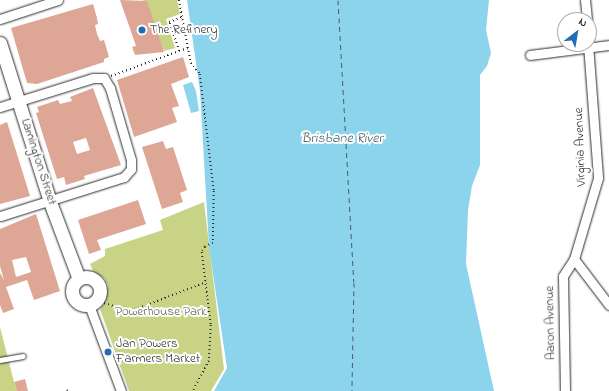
<!DOCTYPE html>
<html>
<head>
<meta charset="utf-8">
<style>
  body { margin:0 }
  #map { position:relative; width:609px; height:391px; overflow:hidden; background:#fff; font-family:"Indie Flower",sans-serif }
  div>[style] { position:absolute }
  .green>* { inset:0; background:#c8d386 }
  .water>* { inset:0; background:#8bd4ec }
  .ferry>* { height:1px; margin-top:-0.5px; transform-origin:0; background:repeating-linear-gradient(90deg,#485e65 0 5px,transparent 0 9px) }
  .building>* { inset:0; background:#dda695 }
  .path>* { height:1.5px; margin-top:-0.75px; transform-origin:0; background:repeating-linear-gradient(90deg,#2b2b2b 0 1px,transparent 0 4px) }
  .roads { filter:drop-shadow(0 0 1px #2b2b2b) drop-shadow(0 0 1px #2b2b2b) }
  .lane>* { height:4.5px; margin:-2.25px; padding:0 2.25px; transform-origin:2.25px; border-radius:2.25px; background:#fff }
  .street>* { height:9px; margin:-4.5px; padding:0 4.5px; transform-origin:4.5px; border-radius:4.5px; background:#fff }
  .secondary>* { height:13px; margin:-6.5px; padding:0 6.5px; transform-origin:6.5px; border-radius:6.5px; background:#fff }
  .secondary>.ring { margin:-6.5px; padding:0; box-sizing:content-box; background:none; border:13px solid #fff; border-radius:50% }
  .dots>* { width:11px; height:11px; translate:-50% -50%; box-sizing:border-box; border:2px solid #fff; border-radius:50% }
  span { translate:-50% -50%; white-space:nowrap; text-align:center; line-height:1.15; -webkit-text-stroke:4px #fff; paint-order:stroke }
  .poi-label { font-size:13px; color:#2b2b2b }
  .left { translate:0 -50%; text-align:left }
  .street-label { font-size:13px; color:#2b2b2b }
  .park-label { font-size:13px; color:#5a5d46 }
  .water-label { font-size:14px; color:#485e65; font-style:italic }
  .north { position:absolute; left:557px; top:12px; width:40px; height:40px; box-sizing:border-box; background:#fff; border:1px solid #aaa; border-radius:50%; rotate:31deg; font-size:11px; font-weight:700; line-height:16px; text-align:center; color:#2b2b2b }
  .north::after { content:''; display:block; margin:auto; width:14px; height:18px; background:#1f6fb2; clip-path:polygon(50% 0,100% 100%,50% 72%,0 100%) }
</style>
</head>
<body>
<div id="map">
  <div class="green">
    <i style="clip-path:polygon(143px 0,177px 0,180px 14px,166px 19px,175px 48px,164px 51px)"></i>
    <i style="clip-path:polygon(204px 202px,224px 369px,211px 391px,129px 391px,100px 309px,105px 303px,108px 285px,104px 278px,93px 271px,90px 264px,105px 256px,105px 249px,163px 230px,160px 220px)"></i>
    <i style="clip-path:polygon(0 327px,14px 382px,17px 391px,0 391px)"></i>
  </div>
  <div class="water">
    <i style="clip-path:polygon(187px 0,489px 0,486px 30px,491px 53px,487px 66px,480px 75px,480px 165px,472px 186px,468px 210px,466px 264px,494px 391px,214px 391px,227px 368px,209px 247px,200px 91px)"></i>
    <i style="clip-path:polygon(192px 82px,196px 91px,199px 111px,191px 113px,183px 85px)"></i>
  </div>
  <div class="ferry">
    <i style="left:338px;top:0;width:282px;rotate:86.8deg"></i>
    <i style="left:354px;top:282px;width:109px;rotate:91.1deg"></i>
  </div>
  <div class="building">
    <i style="clip-path:polygon(120px 0,147px 1px,164px 52px,135px 55px,132px 47px,136px 46px)"></i>
    <i style="clip-path:polygon(93px 4px,97px 18px,98px 24px,95px 25px,97px 34px,100px 41px,104px 40px,109px 57px,104px 59px,104px 62px,37px 84px,27px 83px,11px 28px)"></i>
    <i style="clip-path:polygon(183px 57px,189px 77px,171px 84px,179px 106px,172px 108px,177px 122px,134px 137px,117px 80px)"></i>
    <i style="clip-path:polygon(evenodd,93px 88px,121px 165px,84px 176px,85px 179px,66px 185px,64px 177px,57px 179px,36px 113px,39px 112px,37px 107px,58px 100px,60px 104px,72px 101px,70px 97px,93px 88px,86px 138px,90px 150px,77px 154px,73px 142px,86px 138px)"></i>
    <i style="clip-path:polygon(7px 122px,30px 196px,0 204px,0 125px)"></i>
    <i style="clip-path:polygon(163px 141px,166px 149px,173px 147px,187px 190px,180px 193px,183px 202px,162px 209px,142px 147px)"></i>
    <i style="clip-path:polygon(138px 200px,146px 224px,97px 240px,101px 250px,89px 254px,78px 220px)"></i>
    <i style="clip-path:polygon(evenodd,36px 214px,60px 291px,34px 300px,27px 280px,6px 287px,14px 309px,3px 313px,0 305px,0 273px,4px 280px,0 266px,0 229px,36px 214px,26px 257px,31px 272px,16px 277px,12px 260px,26px 257px)"></i>
    <i style="clip-path:polygon(25px 379px,28px 391px,17px 391px,14px 382px)"></i>
  </div>
  <div class="path">
    <i style="left:179px;top:0;width:64px;rotate:79.2deg"></i>
    <i style="left:191px;top:63px;width:14px;rotate:51deg"></i>
    <i style="left:200px;top:74px;width:118px;rotate:83.2deg"></i>
    <i style="left:214px;top:191px;width:52px;rotate:91.1deg"></i>
    <i style="left:213px;top:243px;width:9px;rotate:153deg"></i>
    <i style="left:205px;top:247px;width:6px;rotate:121deg"></i>
    <i style="left:202px;top:252px;width:74px;rotate:83deg"></i>
    <i style="left:211px;top:325px;width:36px;rotate:93deg"></i>
    <i style="left:209px;top:361px;width:34px;rotate:118deg"></i>
    <i style="left:179px;top:51px;width:9px;rotate:-18deg"></i>
    <i style="left:111px;top:76px;width:72px;rotate:-20.2deg"></i>
    <i style="left:179px;top:51px;width:31px;rotate:-109deg"></i>
    <i style="left:169px;top:22px;width:14px;rotate:-21deg"></i>
    <i style="left:104px;top:303px;width:28px;rotate:17deg"></i>
    <i style="left:131px;top:311px;width:80px;rotate:-21.1deg"></i>
    <i style="left:67px;top:390px;width:1px;rotate:45deg"></i>
  </div>
  <div class="roads">
    <div class="lane">
      <i style="left:0;top:360px;width:23px;rotate:-10deg"></i>
    </div>
    <div class="street">
      <i style="left:585px;top:0;width:20px;rotate:84deg"></i>
      <i style="left:0;top:19px;width:61px;rotate:-18.1deg"></i>
      <i style="left:588px;top:44px;width:134px;rotate:85.7deg"></i>
      <i style="left:598px;top:178px;width:84px;rotate:106.5deg"></i>
      <i style="left:574px;top:259px;width:58px;rotate:52.7deg"></i>
      <i style="left:530px;top:55px;width:80px;rotate:-7.2deg"></i>
      <i style="left:0;top:107px;width:97px;rotate:-17.3deg"></i>
      <i style="left:93px;top:78px;width:11px"></i>
      <i style="left:104px;top:78px;width:12px;rotate:59deg"></i>
      <i style="left:110px;top:88px;width:75px;rotate:73.7deg"></i>
      <i style="left:131px;top:160px;width:9px;rotate:90deg"></i>
      <i style="left:131px;top:169px;width:11px;rotate:131deg"></i>
      <i style="left:124px;top:177px;width:130px;rotate:162.5deg"></i>
      <i style="left:89px;top:305px;width:92px;rotate:69.6deg"></i>
      <i style="left:565px;top:391px;width:115px;rotate:-91deg"></i>
      <i style="left:563px;top:276px;width:20px;rotate:-57deg"></i>
    </div>
    <div class="secondary">
      <i style="left:0;top:43px;width:167px;rotate:72.5deg"></i>
      <i style="left:50px;top:202px;width:82px;rotate:69.4deg"></i>
      <i class="ring" style="left:72px;top:277px;width:15px;height:15px"></i>
    </div>
  </div>
  <div class="dots">
    <i style="left:142px;top:30px;background:#1f6fb2"></i>
    <i style="left:108px;top:352px;background:#1f6fb2"></i>
  </div>
  <div class="poi-label">
    <span class="left" style="left:150px;top:30px">The Refinery</span>
    <span class="left" style="left:116px;top:352px">Jan Powers<br>Farmers Market</span>
  </div>
  <div class="street-label">
    <span style="left:581px;top:147px;rotate:-92deg">Virginia Avenue</span>
    <span style="left:38px;top:162px;rotate:72deg">Lamington Street</span>
    <span style="left:551px;top:323px;rotate:-91deg">Aaron Avenue</span>
  </div>
  <div class="park-label">
    <span style="left:161px;top:312px">Powerhouse Park</span>
  </div>
  <div class="water-label">
    <span style="left:342px;top:139px">Brisbane River</span>
  </div>
  <div class="north">N</div>
</div>
</body>
</html>
